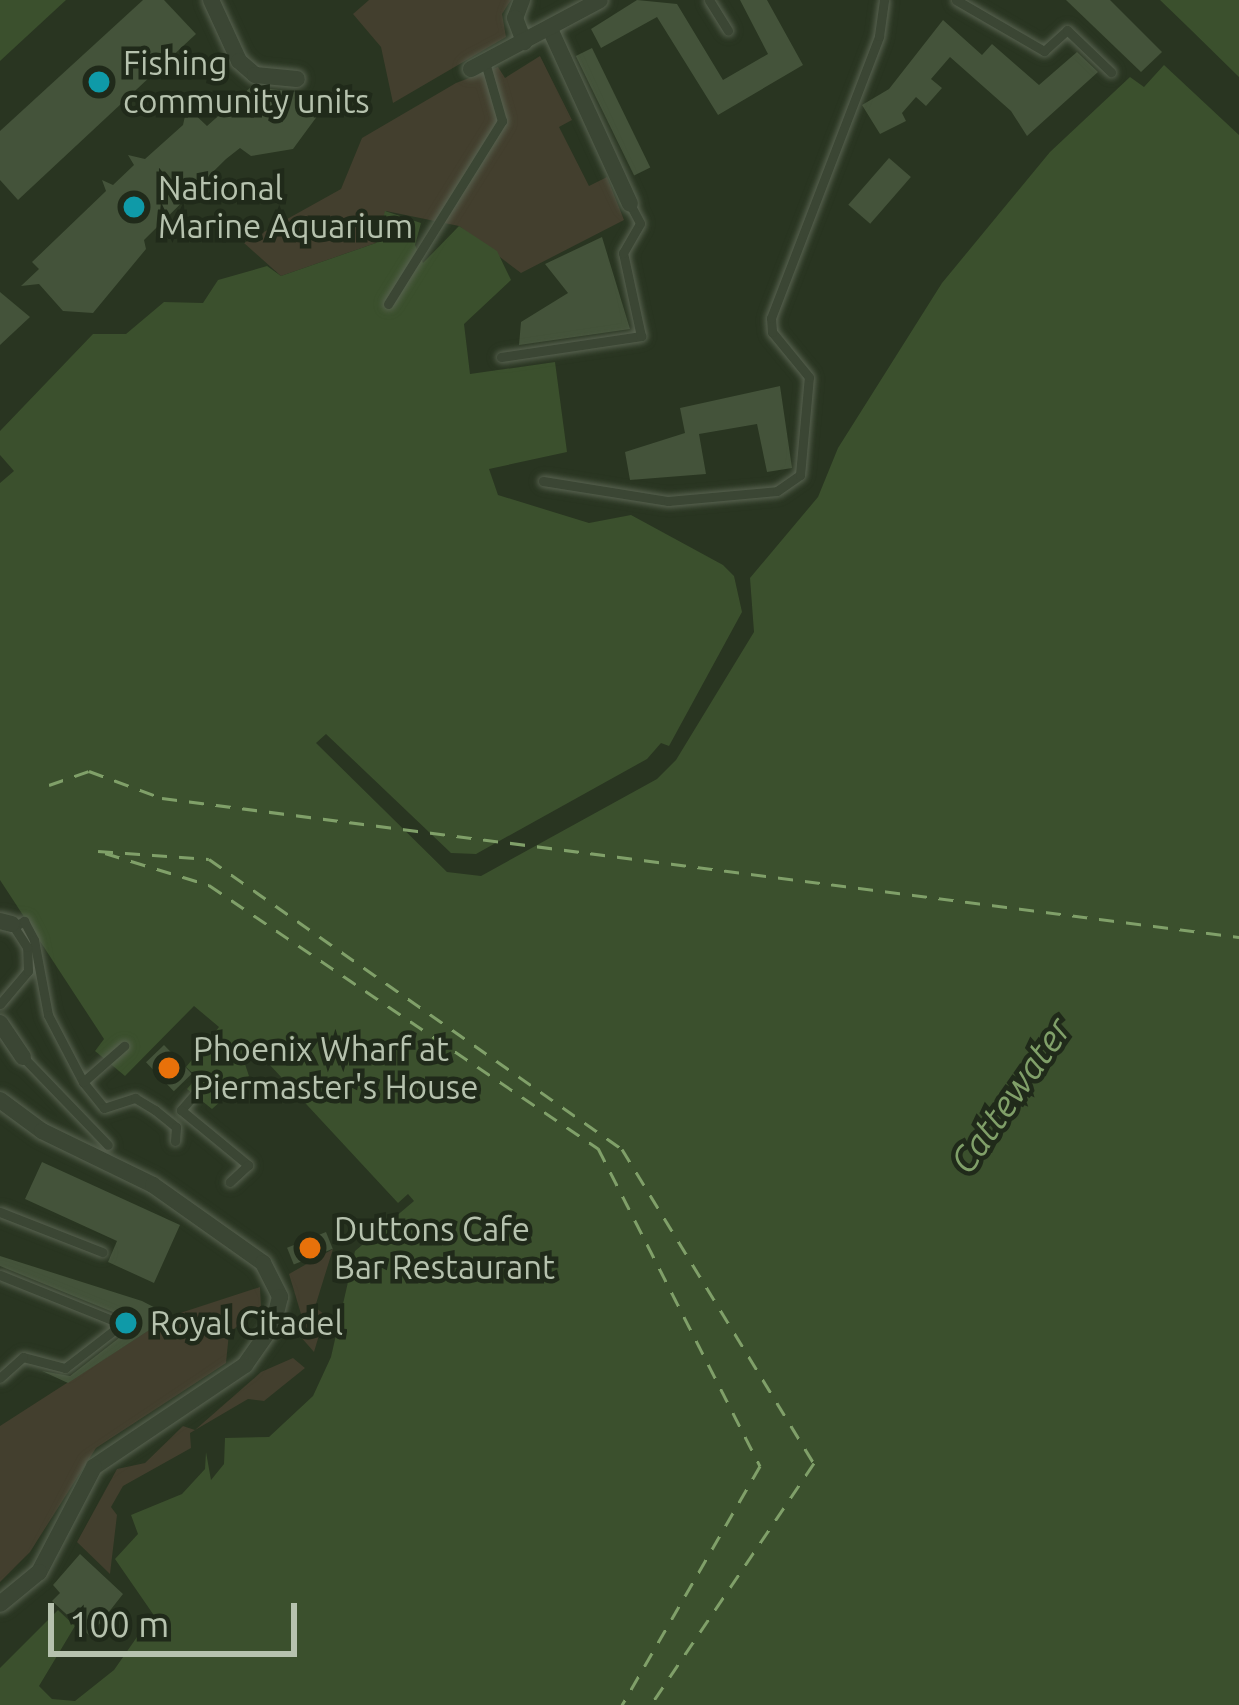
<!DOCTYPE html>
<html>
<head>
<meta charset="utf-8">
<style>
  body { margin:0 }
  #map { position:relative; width:1239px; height:1705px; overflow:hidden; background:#293521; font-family:Ubuntu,sans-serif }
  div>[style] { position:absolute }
  .green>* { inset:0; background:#433f2e }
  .water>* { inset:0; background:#3b502d }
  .ferry>* { height:3px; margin-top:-1.5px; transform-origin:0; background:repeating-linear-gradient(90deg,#80a069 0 15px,transparent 0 27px) }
  .building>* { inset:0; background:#44533a; transform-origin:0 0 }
  .roads { filter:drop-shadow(0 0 3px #596351) drop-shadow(0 0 3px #596351) }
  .lane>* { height:9px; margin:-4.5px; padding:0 4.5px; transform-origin:4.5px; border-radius:4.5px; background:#3b4634 }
  .street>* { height:16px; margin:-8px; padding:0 8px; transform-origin:8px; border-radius:8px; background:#3b4634 }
  .dots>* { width:33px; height:33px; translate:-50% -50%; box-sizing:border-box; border:6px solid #202a1a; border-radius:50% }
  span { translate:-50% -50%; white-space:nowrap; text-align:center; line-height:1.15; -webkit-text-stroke:9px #202a1a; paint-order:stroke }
  .poi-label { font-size:33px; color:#b6c2ae }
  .left { translate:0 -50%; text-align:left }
  .water-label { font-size:36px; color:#80a069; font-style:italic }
  .scale { position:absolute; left:48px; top:1603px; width:249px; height:54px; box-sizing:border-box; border:6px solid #b6c2ae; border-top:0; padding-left:15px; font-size:36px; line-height:42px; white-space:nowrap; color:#b6c2ae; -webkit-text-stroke:9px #202a1a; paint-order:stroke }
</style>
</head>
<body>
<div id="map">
  <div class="green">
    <i style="clip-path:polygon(369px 0,511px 0,502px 14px,506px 37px,393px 103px,381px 47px,353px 14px)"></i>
    <i style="clip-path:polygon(540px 56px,572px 120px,559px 127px,589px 186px,607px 177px,624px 220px,521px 273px,459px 226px,386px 211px,376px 243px,281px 276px,244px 243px,341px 189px,362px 138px,456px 83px,498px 67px,505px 78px)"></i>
    <i style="clip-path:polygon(333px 1249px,315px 1307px,325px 1315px,314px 1352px,300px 1336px,304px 1324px,289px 1274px)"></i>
    <i style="clip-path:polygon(260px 1287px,261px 1307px,229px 1333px,226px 1363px,96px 1448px,30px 1552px,0 1582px,0 1426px,171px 1316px)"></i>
    <i style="clip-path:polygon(293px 1358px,305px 1368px,264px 1401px,248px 1399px,190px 1433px,191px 1448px,123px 1486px,111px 1507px,117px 1515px,110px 1574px,77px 1542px,117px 1469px,145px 1463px,183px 1426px,195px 1430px,261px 1372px)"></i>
  </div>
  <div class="water">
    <i style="clip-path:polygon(0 0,66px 0,0 61px)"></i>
    <i style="clip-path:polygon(1160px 0,1239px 0,1239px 77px,1188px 27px)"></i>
    <i style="clip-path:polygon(1164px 65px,1239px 135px,1239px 1705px,0 1705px,0 1668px,58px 1610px,75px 1626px,39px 1686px,52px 1699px,75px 1701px,114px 1670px,153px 1614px,115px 1559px,138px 1534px,131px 1515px,182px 1494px,205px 1469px,206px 1452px,211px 1480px,224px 1464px,225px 1438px,269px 1437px,313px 1396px,331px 1357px,355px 1251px,414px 1201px,408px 1194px,398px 1203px,256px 1050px,244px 1061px,249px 1076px,212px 1109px,187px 1089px,197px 1077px,186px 1067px,219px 1027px,194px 1006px,125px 1076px,95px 1051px,104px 1039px,0 880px,0 483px,14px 471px,0 455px,0 431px,93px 334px,126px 334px,164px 302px,203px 303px,218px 280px,267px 266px,281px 276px,376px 243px,385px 211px,421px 223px,415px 245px,423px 263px,459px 226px,497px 251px,511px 280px,464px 324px,470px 374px,555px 362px,567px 452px,489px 469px,498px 495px,589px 523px,631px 515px,723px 565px,734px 576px,742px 612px,669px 746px,661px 743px,647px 759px,476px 854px,451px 853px,326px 734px,316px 743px,447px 872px,481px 876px,657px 779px,676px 760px,754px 632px,750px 578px,818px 497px,838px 448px,942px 283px,1050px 152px,1130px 77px,1144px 87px)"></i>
  </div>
  <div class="ferry">
    <i style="left:49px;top:785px;width:42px;rotate:-19.3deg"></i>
    <i style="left:89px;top:771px;width:78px;rotate:20.3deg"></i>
    <i style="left:162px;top:798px;width:1086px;rotate:7.35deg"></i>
    <i style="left:98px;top:851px;width:111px;rotate:4.1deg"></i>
    <i style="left:209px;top:859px;width:505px;rotate:35.08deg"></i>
    <i style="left:622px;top:1149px;width:368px;rotate:58.6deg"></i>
    <i style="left:814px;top:1463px;width:292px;rotate:124deg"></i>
    <i style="left:105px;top:853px;width:109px;rotate:17.1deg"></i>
    <i style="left:209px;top:885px;width:470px;rotate:34.1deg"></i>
    <i style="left:598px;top:1148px;width:357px;rotate:63deg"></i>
    <i style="left:760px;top:1466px;width:276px;rotate:120deg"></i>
  </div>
  <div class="building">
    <i style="clip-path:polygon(143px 0,164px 0,196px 34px,18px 200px,0 180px,0 131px)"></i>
    <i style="clip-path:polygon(637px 0,677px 4px,723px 80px,768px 54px,740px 0,767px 0,803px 65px,718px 115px,657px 17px,601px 48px,591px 29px)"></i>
    <i style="clip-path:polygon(1066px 0,1110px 0,1162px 52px,1141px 72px)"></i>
    <i style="clip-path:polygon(943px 20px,982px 55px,992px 44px,1039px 85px,1077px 52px,1098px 72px,1027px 136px,1011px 111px,950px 57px,931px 79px,942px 88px,926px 106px,916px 97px,902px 113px,906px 121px,880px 134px,862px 105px,889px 89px)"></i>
    <i style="left:592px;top:48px;width:133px;height:18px;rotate:64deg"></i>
    <i style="clip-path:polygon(251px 87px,297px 92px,318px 115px,293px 149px,251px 156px,240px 148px,226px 159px,144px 240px,146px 249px,93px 313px,63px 311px,39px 284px,21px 286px,39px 269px,32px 262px,106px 191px,102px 180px,113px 185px,134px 165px,128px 155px,145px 159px,183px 125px,187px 107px,207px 126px)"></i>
    <i style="left:889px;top:158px;width:29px;height:62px;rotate:41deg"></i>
    <i style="clip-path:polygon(602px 237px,630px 329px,519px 345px,521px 322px,568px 293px,545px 264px)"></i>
    <i style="clip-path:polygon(0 292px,30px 317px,0 345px)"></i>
    <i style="clip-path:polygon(780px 386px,792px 468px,767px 472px,757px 424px,699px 434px,706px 474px,630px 480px,625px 452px,685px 433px,680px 408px)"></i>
    <i style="left:164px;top:1045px;width:40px;height:25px;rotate:46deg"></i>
    <i style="clip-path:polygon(42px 1162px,180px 1225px,154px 1283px,108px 1262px,117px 1241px,25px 1199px)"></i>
    <i style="left:326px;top:1232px;width:18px;height:42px;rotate:68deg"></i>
    <i style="clip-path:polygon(0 1256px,142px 1301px,171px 1316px,68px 1383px,42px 1371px,70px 1376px,128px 1331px,130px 1319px,0 1266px)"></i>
    <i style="clip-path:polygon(80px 1554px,123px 1594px,90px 1636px,52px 1601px,60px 1593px,53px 1585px)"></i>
  </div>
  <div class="roads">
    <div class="lane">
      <i style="left:709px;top:0;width:36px;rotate:58deg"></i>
      <i style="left:956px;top:0;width:102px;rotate:30.1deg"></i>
      <i style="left:1044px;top:51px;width:31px;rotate:-42deg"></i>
      <i style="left:1067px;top:30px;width:61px;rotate:43.7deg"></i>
      <i style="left:388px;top:304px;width:216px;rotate:-58.1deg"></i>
      <i style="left:502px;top:121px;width:61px;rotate:-106.1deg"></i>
      <i style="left:501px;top:357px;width:142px;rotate:-8.5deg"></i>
      <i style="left:641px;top:336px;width:85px;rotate:-102.2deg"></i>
      <i style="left:623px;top:253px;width:34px;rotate:-60deg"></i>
      <i style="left:640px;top:223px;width:21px;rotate:-118deg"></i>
      <i style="left:543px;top:481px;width:127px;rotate:9.1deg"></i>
      <i style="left:668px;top:501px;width:109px;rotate:-5.2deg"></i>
      <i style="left:777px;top:491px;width:28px;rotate:-35deg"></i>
      <i style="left:800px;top:475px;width:98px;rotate:-84.8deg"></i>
      <i style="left:809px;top:377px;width:58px;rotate:-129.4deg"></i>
      <i style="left:772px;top:332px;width:14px;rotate:-94deg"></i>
      <i style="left:771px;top:318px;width:302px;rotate:-69deg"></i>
      <i style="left:879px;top:36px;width:36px;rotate:-82deg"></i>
      <i style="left:14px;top:927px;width:12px;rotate:-31deg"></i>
      <i style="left:24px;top:921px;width:21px;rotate:62deg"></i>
      <i style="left:34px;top:940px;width:76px;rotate:79.4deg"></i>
      <i style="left:48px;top:1015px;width:76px;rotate:62.4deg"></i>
      <i style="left:83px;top:1082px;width:33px;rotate:51deg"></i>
      <i style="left:104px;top:1108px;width:33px;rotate:-18deg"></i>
      <i style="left:135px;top:1098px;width:23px;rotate:31deg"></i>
      <i style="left:155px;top:1110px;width:27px;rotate:39deg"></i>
      <i style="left:176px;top:1127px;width:14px;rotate:94deg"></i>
      <i style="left:0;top:1004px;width:43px;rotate:-49.7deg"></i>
      <i style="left:28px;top:971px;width:24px;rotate:-92deg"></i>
      <i style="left:27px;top:947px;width:27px;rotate:-123deg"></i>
      <i style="left:23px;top:1057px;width:122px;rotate:46deg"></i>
      <i style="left:83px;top:1082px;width:55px;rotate:-41.3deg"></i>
      <i style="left:194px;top:1095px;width:20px;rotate:131deg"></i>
      <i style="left:181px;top:1110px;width:87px;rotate:39.4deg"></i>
      <i style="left:248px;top:1165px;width:25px;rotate:137deg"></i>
      <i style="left:0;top:1212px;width:110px;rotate:21.4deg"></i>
      <i style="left:0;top:1275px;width:131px;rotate:21.9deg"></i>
      <i style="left:122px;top:1324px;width:72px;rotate:142.3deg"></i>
      <i style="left:65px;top:1368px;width:43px;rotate:-165.3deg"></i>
      <i style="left:23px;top:1357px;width:31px;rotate:138deg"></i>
    </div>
    <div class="street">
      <i style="left:211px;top:0;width:67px;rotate:65.3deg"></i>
      <i style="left:239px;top:61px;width:21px;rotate:41deg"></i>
      <i style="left:255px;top:75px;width:42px;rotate:5.4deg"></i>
      <i style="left:522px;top:0;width:19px;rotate:111deg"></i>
      <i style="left:515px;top:18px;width:26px;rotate:69deg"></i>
      <i style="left:550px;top:29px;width:192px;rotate:65.4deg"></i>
      <i style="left:471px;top:69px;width:146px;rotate:-28.1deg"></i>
      <i style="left:0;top:921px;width:12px;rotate:14deg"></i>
      <i style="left:0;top:1023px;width:41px;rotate:55.9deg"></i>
      <i style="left:0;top:1100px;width:52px;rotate:36.4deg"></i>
      <i style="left:42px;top:1131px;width:123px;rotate:25.9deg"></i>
      <i style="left:153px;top:1185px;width:135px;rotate:35.3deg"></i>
      <i style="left:263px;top:1263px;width:38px;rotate:63deg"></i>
      <i style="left:280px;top:1297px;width:29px;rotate:104deg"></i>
      <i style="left:273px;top:1325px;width:49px;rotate:125deg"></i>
      <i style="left:245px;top:1365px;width:182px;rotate:146deg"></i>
      <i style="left:94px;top:1467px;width:119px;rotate:117.6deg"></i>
      <i style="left:39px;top:1572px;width:50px;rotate:140.6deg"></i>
    </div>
  </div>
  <div class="dots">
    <i style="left:99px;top:82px;background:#0f9aa8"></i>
    <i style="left:134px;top:207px;background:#0f9aa8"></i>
    <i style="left:169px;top:1068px;background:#e8710a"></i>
    <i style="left:310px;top:1248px;background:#e8710a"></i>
    <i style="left:126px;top:1323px;background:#0f9aa8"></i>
  </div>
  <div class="poi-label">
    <span class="left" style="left:123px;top:82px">Fishing<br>community units</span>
    <span class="left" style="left:158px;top:207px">National<br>Marine Aquarium</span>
    <span class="left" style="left:193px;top:1068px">Phoenix Wharf at<br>Piermaster's House</span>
    <span class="left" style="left:334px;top:1248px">Duttons Cafe<br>Bar Restaurant</span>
    <span class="left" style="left:150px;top:1323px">Royal Citadel</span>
  </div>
  <div class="water-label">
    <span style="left:1010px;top:1095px;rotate:-55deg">Cattewater</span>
  </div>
  <div class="scale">100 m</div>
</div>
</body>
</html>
